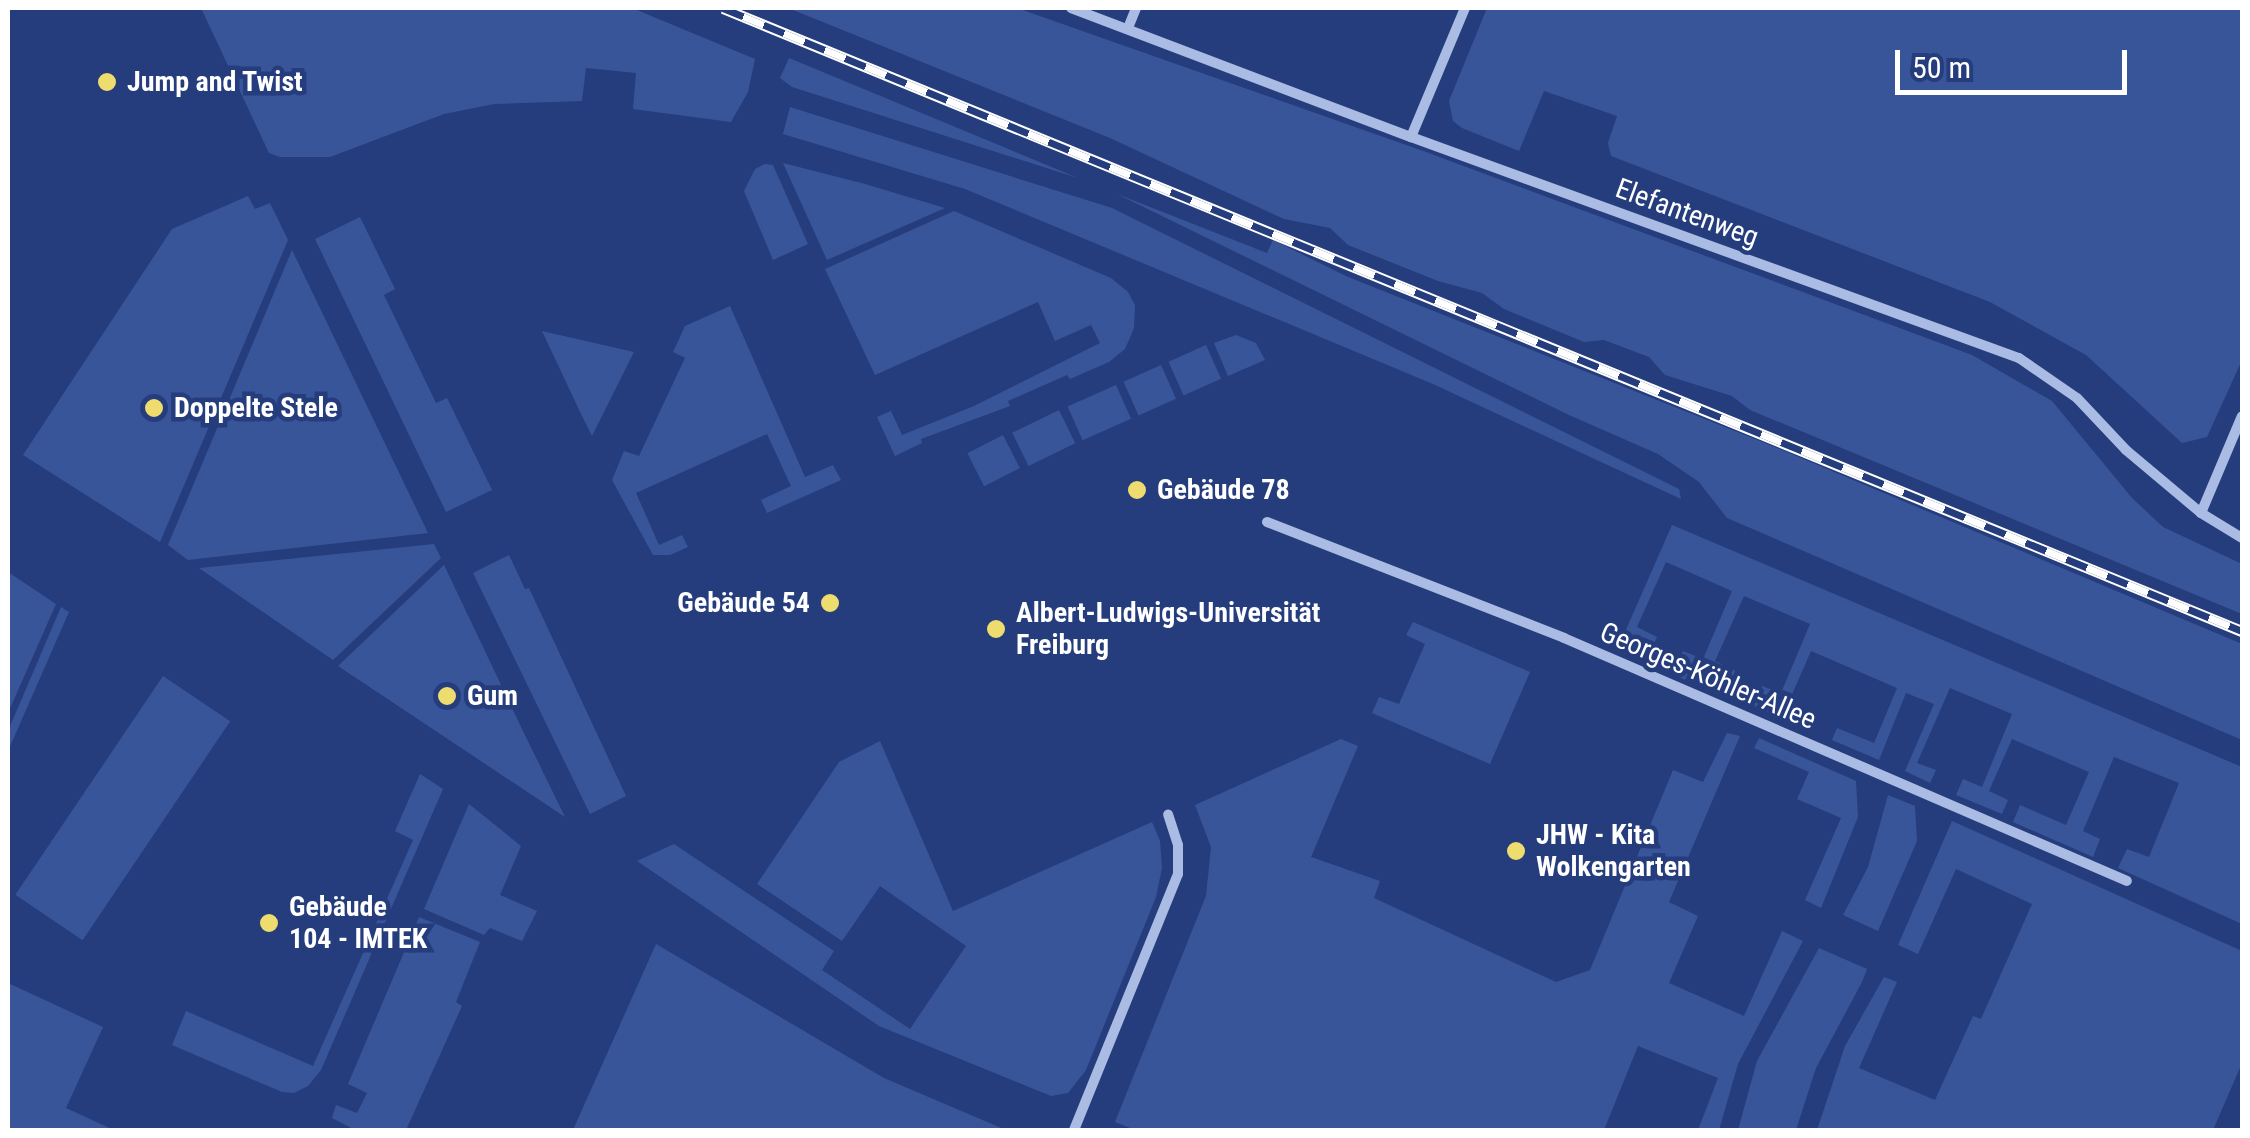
<!DOCTYPE html>
<html>
<head>
<meta charset="utf-8">
<style>
  body { margin:0 }
  #map { position:relative; width:2250px; height:1138px; overflow:hidden; background:#253d7c; font-family:"Roboto Condensed",sans-serif }
  div>[style] { position:absolute }
  .green>* { inset:0; background:#395599; transform-origin:0 0 }
  .minor>* { height:10px; margin:-5px; padding:0 5px; transform-origin:5px; border-radius:5px; background:#aabbe4 }
  .rail>* { height:11px; margin-top:-5.5px; transform-origin:0; background:repeating-linear-gradient(90deg,#253d7c 0 22px,#fff 0 44px); box-sizing:border-box; border-block:2px solid #fff }
  .dots>* { width:28px; height:28px; translate:-50% -50%; box-sizing:border-box; border:5px solid #253d7c; border-radius:50% }
  span { translate:-50% -50%; white-space:nowrap; text-align:center; line-height:1.15; -webkit-text-stroke:9px #253d7c; paint-order:stroke }
  .poi-label { font-size:28px; color:#fff; font-weight:700 }
  .left { translate:0 -50%; text-align:left }
  .right { translate:-100% -50%; text-align:right }
  .street-label { font-size:28px; color:#fff }
  .frame { position:absolute; inset:0; border:10px solid #fff; pointer-events:none }
  .scale { position:absolute; left:1895px; top:50px; width:232px; height:45px; box-sizing:border-box; border:5px solid #fff; border-top:0; padding-left:12px; font-size:30px; line-height:35px; white-space:nowrap; color:#fff; -webkit-text-stroke:8px #253d7c; paint-order:stroke }
</style>
</head>
<body>
<div id="map">
  <div class="green">
    <i style="clip-path:polygon(201px 8px,632px 8px,755px 59px,748px 92px,731px 122px,633px 109px,636px 73px,586px 68px,582px 101px,494px 104px,444px 114px,330px 157px,280px 157px,269px 153px)"></i>
    <i style="clip-path:polygon(788px 8px,1017px 8px,1426px 152px,1972px 355px,2052px 401px,2132px 498px,2163px 527px,2242px 564px,2242px 614px,1750px 410px,1732px 396px,1665px 375px,1649px 357px,1604px 340px,1584px 342px,1504px 309px,1482px 293px,1438px 281px,1348px 245px,1330px 228px,1284px 219px,1110px 138px)"></i>
    <i style="clip-path:polygon(1487px 8px,2242px 8px,2242px 360px,2207px 437px,2182px 443px,2086px 355px,1990px 302px,1611px 156px,1608px 143px,1617px 116px,1544px 91px,1519px 151px,1462px 128px,1453px 121px,1449px 101px)"></i>
    <i style="clip-path:polygon(789px 58px,1078px 178px,792px 87px,780px 78px)"></i>
    <i style="clip-path:polygon(790px 107px,1112px 208px,1679px 489px,1681px 499px,1433px 384px,965px 189px,783px 134px)"></i>
    <i style="clip-path:polygon(783px 163px,865px 184px,945px 208px,827px 260px)"></i>
    <i style="clip-path:polygon(765px 164px,773px 165px,808px 244px,773px 260px,744px 191px,755px 169px)"></i>
    <i style="clip-path:polygon(1117px 194px,1267px 253px,1273px 240px,1348px 277px,1770px 445px,2242px 644px,2242px 740px,1727px 518px,1699px 482px,1658px 454px,1569px 415px)"></i>
    <i style="clip-path:polygon(248px 196px,255px 209px,270px 203px,288px 240px,160px 542px,23px 455px,172px 229px)"></i>
    <i style="clip-path:polygon(954px 211px,1111px 278px,1128px 292px,1135px 305px,1134px 328px,1125px 349px,1109px 362px,1070px 379px,1067px 375px,1008px 401px,1010px 406px,921px 439px,922px 443px,895px 456px,877px 417px,891px 411px,902px 435px,974px 406px,1100px 343px,1091px 325px,1055px 341px,1038px 302px,875px 375px,825px 269px)"></i>
    <i style="clip-path:polygon(360px 217px,395px 289px,384px 295px,422px 374px,436px 403px,447px 398px,492px 490px,446px 512px,315px 239px)"></i>
    <i style="clip-path:polygon(292px 250px,428px 533px,188px 560px,168px 545px)"></i>
    <i style="clip-path:polygon(730px 306px,805px 477px,833px 465px,841px 480px,767px 513px,761px 500px,791px 486px,767px 434px,636px 493px,659px 545px,682px 535px,688px 547px,670px 555px,653px 555px,612px 480px,624px 451px,639px 456px,685px 358px,673px 352px,685px 326px)"></i>
    <i style="clip-path:polygon(542px 331px,634px 352px,592px 436px,581px 414px)"></i>
    <i style="clip-path:polygon(1236px 335px,1256px 343px,1265px 360px,1228px 376px,1214px 343px)"></i>
    <i style="left:1206px;top:345px;width:37px;height:41px;rotate:66deg"></i>
    <i style="left:1161px;top:365px;width:37px;height:41px;rotate:66deg"></i>
    <i style="left:1116px;top:385px;width:37px;height:53px;rotate:66deg"></i>
    <i style="left:1059px;top:410px;width:37px;height:52px;rotate:64deg"></i>
    <i style="left:1003px;top:435px;width:37px;height:40px;rotate:63deg"></i>
    <i style="clip-path:polygon(1672px 525px,2242px 767px,2242px 924px,2118px 868px,2127px 849px,2149px 857px,2179px 783px,2114px 757px,2083px 831px,2100px 839px,2093px 857px,2013px 822px,2020px 805px,2066px 825px,2089px 772px,2012px 739px,1989px 791px,2008px 800px,2002px 814px,1956px 795px,1963px 779px,1982px 787px,2012px 714px,1950px 688px,1917px 763px,1936px 770px,1930px 783px,1905px 771px,1934px 704px,1906px 693px,1879px 760px,1832px 740px,1837px 728px,1874px 743px,1897px 688px,1811px 651px,1787px 706px,1796px 710px,1790px 722px,1754px 706px,1762px 686px,1781px 693px,1810px 624px,1744px 596px,1715px 661px,1736px 671px,1724px 697px,1672px 674px,1683px 651px,1703px 659px,1732px 591px,1666px 562px,1637px 627px,1657px 637px,1644px 663px,1617px 650px)"></i>
    <i style="clip-path:polygon(434px 544px,441px 558px,333px 660px,199px 568px)"></i>
    <i style="clip-path:polygon(509px 555px,525px 589px,529px 588px,626px 796px,590px 814px,473px 573px)"></i>
    <i style="clip-path:polygon(444px 565px,521px 727px,565px 817px,338px 666px)"></i>
    <i style="clip-path:polygon(8px 572px,56px 604px,8px 713px)"></i>
    <i style="clip-path:polygon(61px 607px,69px 612px,8px 751px,8px 731px)"></i>
    <i style="clip-path:polygon(1413px 622px,1530px 672px,1490px 764px,1372px 713px,1379px 697px,1399px 704px,1425px 644px,1406px 635px)"></i>
    <i style="left:163px;top:676px;width:81px;height:264px;rotate:34deg"></i>
    <i style="clip-path:polygon(1727px 733px,1740px 736px,1669px 902px,1698px 916px,1669px 983px,1744px 1016px,1782px 931px,1803px 941px,1738px 1064px,1719px 1130px,1698px 1130px,1718px 1078px,1638px 1046px,1604px 1130px,1135px 1130px,1115px 1122px,1206px 896px,1211px 847px,1195px 805px,1341px 739px,1358px 746px,1311px 857px,1380px 881px,1374px 898px,1556px 982px,1590px 970px,1673px 770px,1703px 782px)"></i>
    <i style="clip-path:polygon(1759px 738px,1856px 781px,1858px 817px,1821px 908px,1805px 900px,1841px 818px,1797px 799px,1809px 772px,1754px 748px)"></i>
    <i style="clip-path:polygon(880px 741px,953px 911px,1152px 822px,1160px 841px,1162px 868px,1156px 897px,1086px 1070px,1068px 1093px,1051px 1096px,879px 1026px,637px 861px,674px 844px,834px 951px,822px 970px,910px 1029px,966px 946px,880px 886px,842px 941px,757px 884px,839px 762px)"></i>
    <i style="clip-path:polygon(420px 774px,443px 789px,321px 1070px,308px 1086px,294px 1093px,282px 1092px,172px 1045px,186px 1011px,313px 1066px,413px 840px,395px 831px)"></i>
    <i style="clip-path:polygon(1888px 795px,1915px 806px,1917px 841px,1878px 931px,1843px 915px,1868px 867px)"></i>
    <i style="clip-path:polygon(469px 804px,521px 846px,500px 895px,537px 911px,522px 941px,490px 928px,484px 935px,424px 909px)"></i>
    <i style="clip-path:polygon(1952px 821px,2242px 951px,2242px 1063px,2213px 1130px,1817px 1130px,1845px 1046px,1884px 977px,1897px 982px,1859px 1068px,1935px 1100px,1973px 1016px,1981px 1019px,2032px 904px,1956px 869px,1918px 954px,1898px 945px)"></i>
    <i style="clip-path:polygon(419px 917px,480px 942px,456px 1002px,462px 1006px,406px 1130px,355px 1130px,332px 1118px,336px 1105px,357px 1113px,367px 1093px,348px 1084px)"></i>
    <i style="clip-path:polygon(656px 944px,884px 1078px,1006px 1130px,573px 1130px)"></i>
    <i style="clip-path:polygon(1819px 948px,1867px 969px,1862px 982px,1816px 1068px,1796px 1130px,1738px 1130px,1757px 1061px)"></i>
    <i style="clip-path:polygon(8px 983px,103px 1027px,66px 1108px,114px 1130px,8px 1130px)"></i>
  </div>
  <div class="minor">
    <i style="left:1071px;top:8px;width:364px;rotate:20.8deg"></i>
    <i style="left:1411px;top:137px;width:647px;rotate:19.98deg"></i>
    <i style="left:2019px;top:358px;width:70px;rotate:34.6deg"></i>
    <i style="left:2077px;top:398px;width:71px;rotate:46.7deg"></i>
    <i style="left:2126px;top:450px;width:98px;rotate:40deg"></i>
    <i style="left:2201px;top:513px;width:48px;rotate:31.4deg"></i>
    <i style="left:1128px;top:28px;width:22px;rotate:-68deg"></i>
    <i style="left:1411px;top:137px;width:140px;rotate:-67.3deg"></i>
    <i style="left:2201px;top:513px;width:105px;rotate:-67.1deg"></i>
    <i style="left:1267px;top:522px;width:319px;rotate:21.3deg"></i>
    <i style="left:1564px;top:638px;width:613px;rotate:23.35deg"></i>
    <i style="left:1074px;top:1130px;width:276px;rotate:-67.9deg"></i>
    <i style="left:1178px;top:874px;width:29px;rotate:-90deg"></i>
    <i style="left:1178px;top:845px;width:32px;rotate:-108deg"></i>
  </div>
  <div class="rail">
    <i style="left:723px;top:8px;width:1642px;rotate:22.3deg"></i>
  </div>
  <div class="dots">
    <i style="left:107px;top:82px;background:#eedd6e"></i>
    <i style="left:154px;top:408px;background:#eedd6e"></i>
    <i style="left:1137px;top:490px;background:#eedd6e"></i>
    <i style="left:830px;top:603px;background:#eedd6e"></i>
    <i style="left:996px;top:629px;background:#eedd6e"></i>
    <i style="left:447px;top:696px;background:#eedd6e"></i>
    <i style="left:1516px;top:851px;background:#eedd6e"></i>
    <i style="left:269px;top:923px;background:#eedd6e"></i>
  </div>
  <div class="poi-label">
    <span class="left" style="left:127px;top:82px">Jump and Twist</span>
    <span class="left" style="left:174px;top:408px">Doppelte Stele</span>
    <span class="left" style="left:1157px;top:490px">Gebäude 78</span>
    <span class="right" style="left:810px;top:603px">Gebäude 54</span>
    <span class="left" style="left:1016px;top:629px">Albert-Ludwigs-Universität<br>Freiburg</span>
    <span class="left" style="left:467px;top:696px">Gum</span>
    <span class="left" style="left:1536px;top:851px">JHW - Kita<br>Wolkengarten</span>
    <span class="left" style="left:289px;top:923px">Gebäude<br>104 - IMTEK</span>
  </div>
  <div class="street-label">
    <span style="left:1687px;top:213px;rotate:20deg">Elefantenweg</span>
    <span style="left:1708px;top:676px;rotate:23deg">Georges-Köhler-Allee</span>
  </div>
  <div class="frame"></div>
  <div class="scale">50 m</div>
</div>
</body>
</html>
